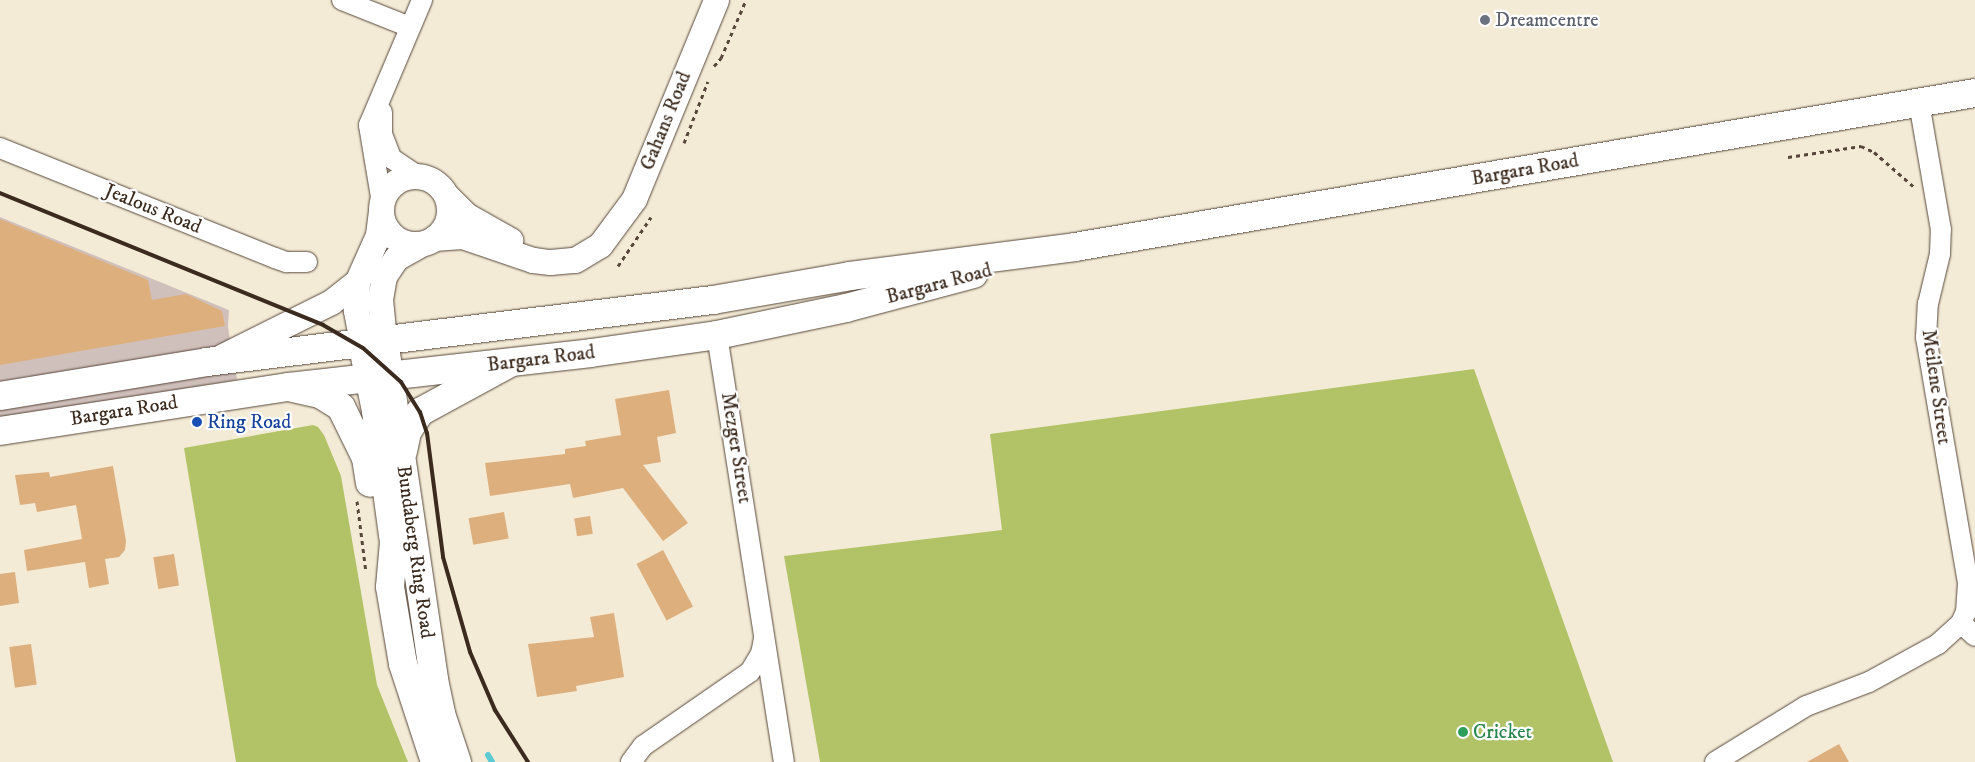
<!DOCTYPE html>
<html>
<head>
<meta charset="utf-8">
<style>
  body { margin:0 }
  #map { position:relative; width:1975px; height:762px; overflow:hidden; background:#f4ebd7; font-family:"IM FELL DW Pica",serif }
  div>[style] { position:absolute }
  .industrial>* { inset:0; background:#d0c0bc }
  .green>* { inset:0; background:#b1c366 }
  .stream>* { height:6px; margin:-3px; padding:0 3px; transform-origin:3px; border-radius:3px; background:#5dcad2 }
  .building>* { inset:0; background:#ddaf7d; transform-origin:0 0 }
  .path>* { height:3px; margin-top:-1.5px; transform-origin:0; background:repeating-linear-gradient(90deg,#57473a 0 4px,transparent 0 8px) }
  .roads { filter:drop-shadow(0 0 1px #57473a) drop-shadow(0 0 1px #57473a) }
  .minor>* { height:20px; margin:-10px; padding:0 10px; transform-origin:10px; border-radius:10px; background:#fff }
  .tertiary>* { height:25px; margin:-12.5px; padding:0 12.5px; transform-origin:12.5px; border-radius:12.5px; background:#fff }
  .tertiary>.ring { margin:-12.5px; padding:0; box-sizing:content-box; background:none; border:25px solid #fff; border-radius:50% }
  .secondary>* { height:28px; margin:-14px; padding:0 14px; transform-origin:14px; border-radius:14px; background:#fff }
  .primary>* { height:28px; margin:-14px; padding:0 14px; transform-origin:14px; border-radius:14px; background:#fff }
  .rail>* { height:4px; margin:-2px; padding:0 2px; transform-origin:2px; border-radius:2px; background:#3b2a1e }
  .dots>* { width:14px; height:14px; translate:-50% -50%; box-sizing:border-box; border:2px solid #fff; border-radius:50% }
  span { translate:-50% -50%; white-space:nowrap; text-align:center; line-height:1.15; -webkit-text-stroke:4.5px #fff; paint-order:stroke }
  .worship-label { font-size:20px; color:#5b616d }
  .left { translate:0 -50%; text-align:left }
  .street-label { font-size:20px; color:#3b2a1e }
  .transit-label { font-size:20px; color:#164399 }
  .leisure-label { font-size:20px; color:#27864d }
</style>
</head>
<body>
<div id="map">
  <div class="industrial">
    <i style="clip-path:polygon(0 217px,229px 310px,228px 327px,237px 380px,0 419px)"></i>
  </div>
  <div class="green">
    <i style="clip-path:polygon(1474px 369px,1613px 762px,820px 762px,784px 556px,1002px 530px,990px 434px)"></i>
    <i style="clip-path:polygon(313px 425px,318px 427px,324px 435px,341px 476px,377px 685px,408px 762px,236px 762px,184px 448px)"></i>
  </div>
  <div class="stream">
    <i style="left:488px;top:755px;width:8px;rotate:60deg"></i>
  </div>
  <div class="building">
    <i style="clip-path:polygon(0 219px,148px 280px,152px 300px,186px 294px,222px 311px,225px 326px,0 365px)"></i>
    <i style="clip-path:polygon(669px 390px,676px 433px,657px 437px,661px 462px,643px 465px,688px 523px,663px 541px,623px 488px,573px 498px,570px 484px,490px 496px,485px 463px,565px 454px,565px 449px,586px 446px,585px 441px,621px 435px,615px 399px)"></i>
    <i style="clip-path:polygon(113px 466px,126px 541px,125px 550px,119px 557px,105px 559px,109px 584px,89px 588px,85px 562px,27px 571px,24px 550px,82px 539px,76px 505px,37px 512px,35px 503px,20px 505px,15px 475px,49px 472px,50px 477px)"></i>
    <i style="left:504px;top:512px;width:27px;height:36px;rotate:80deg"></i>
    <i style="left:590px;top:516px;width:18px;height:16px;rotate:81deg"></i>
    <i style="left:663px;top:550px;width:64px;height:30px;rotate:62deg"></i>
    <i style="left:174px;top:554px;width:32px;height:21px;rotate:81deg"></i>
    <i style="clip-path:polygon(15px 572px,19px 603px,0 606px,0 574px)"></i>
    <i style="clip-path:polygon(614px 613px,624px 677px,576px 686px,577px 691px,537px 697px,528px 644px,594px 637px,590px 617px)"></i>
    <i style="left:31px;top:644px;width:41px;height:22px;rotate:82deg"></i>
    <i style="clip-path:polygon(1839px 744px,1849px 762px,1807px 762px)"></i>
  </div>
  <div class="path">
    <i style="left:714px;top:66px;width:11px;rotate:-49deg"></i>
    <i style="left:721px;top:58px;width:63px;rotate:-66.7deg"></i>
    <i style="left:684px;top:143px;width:66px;rotate:-68.8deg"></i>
    <i style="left:1788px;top:157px;width:74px;rotate:-8.6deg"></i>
    <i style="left:1861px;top:146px;width:14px;rotate:25deg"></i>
    <i style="left:1874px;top:152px;width:52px;rotate:41.1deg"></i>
    <i style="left:618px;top:266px;width:59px;rotate:-56deg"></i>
    <i style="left:357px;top:501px;width:72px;rotate:82.8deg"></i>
  </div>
  <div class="roads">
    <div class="minor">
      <i style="left:342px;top:0;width:73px;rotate:21.7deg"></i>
      <i style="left:382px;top:112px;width:22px;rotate:90deg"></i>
      <i style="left:382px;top:134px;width:26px;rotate:69deg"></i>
      <i style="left:391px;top:158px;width:30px;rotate:34deg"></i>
      <i style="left:0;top:148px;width:296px;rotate:21.8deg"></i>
      <i style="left:275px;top:258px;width:12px;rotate:20deg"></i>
      <i style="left:286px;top:262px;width:21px"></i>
      <i style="left:382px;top:203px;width:79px;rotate:-99.5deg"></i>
      <i style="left:369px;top:125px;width:136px;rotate:-67deg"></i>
      <i style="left:717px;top:335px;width:432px;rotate:81.1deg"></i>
      <i style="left:1961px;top:623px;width:19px;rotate:43deg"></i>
      <i style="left:631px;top:762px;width:20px;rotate:-53deg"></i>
      <i style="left:643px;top:746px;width:130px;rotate:-34.7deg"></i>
      <i style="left:750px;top:672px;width:21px;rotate:-59deg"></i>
      <i style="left:761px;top:654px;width:16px;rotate:-79deg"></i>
      <i style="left:1715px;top:762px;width:107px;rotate:-31.6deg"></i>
      <i style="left:1806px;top:706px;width:67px;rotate:-20.9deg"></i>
      <i style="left:1869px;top:682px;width:79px;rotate:-28.8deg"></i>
      <i style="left:1938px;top:644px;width:31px;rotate:-42deg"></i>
      <i style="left:1961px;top:623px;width:12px;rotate:-66deg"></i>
      <i style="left:1966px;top:612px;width:29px;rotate:-86deg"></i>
      <i style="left:1968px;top:583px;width:249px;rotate:-99.7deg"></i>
      <i style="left:1926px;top:338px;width:34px;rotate:-87deg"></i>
      <i style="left:1928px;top:304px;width:51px;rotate:-76.5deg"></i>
      <i style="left:1940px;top:254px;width:24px;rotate:-88deg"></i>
      <i style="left:1941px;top:230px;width:129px;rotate:-99.8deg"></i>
    </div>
    <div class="tertiary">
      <i class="ring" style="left:381px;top:176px;width:43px;height:43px"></i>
      <i style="left:447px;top:196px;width:27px;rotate:45deg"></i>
      <i style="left:466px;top:215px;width:51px;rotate:29.6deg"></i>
      <i style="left:434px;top:238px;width:28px;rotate:-4deg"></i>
      <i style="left:462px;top:236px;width:75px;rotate:18.7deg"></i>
      <i style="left:533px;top:260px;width:17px;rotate:7deg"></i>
      <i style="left:550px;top:262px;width:25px;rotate:-5deg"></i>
      <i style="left:575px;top:260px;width:29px;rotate:-31deg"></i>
      <i style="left:600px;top:245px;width:57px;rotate:-53.5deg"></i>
      <i style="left:634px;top:199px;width:215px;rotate:-67.6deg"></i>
      <i style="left:384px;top:340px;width:41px;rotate:-95.6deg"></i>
      <i style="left:380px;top:299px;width:23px;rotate:-80deg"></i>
      <i style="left:384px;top:276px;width:22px;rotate:-56deg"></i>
      <i style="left:396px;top:258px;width:29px;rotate:-29deg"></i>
      <i style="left:362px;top:342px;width:33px;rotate:-101deg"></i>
      <i style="left:356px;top:310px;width:28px;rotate:-88deg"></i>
      <i style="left:357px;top:282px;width:51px;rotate:-65.9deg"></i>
      <i style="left:378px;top:235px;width:24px;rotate:-83deg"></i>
      <i style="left:223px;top:356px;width:121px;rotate:-26.6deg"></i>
      <i style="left:331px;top:302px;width:33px;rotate:-38deg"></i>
    </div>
    <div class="secondary">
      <i style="left:0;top:396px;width:210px;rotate:-9.3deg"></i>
      <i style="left:207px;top:362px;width:510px;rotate:-6.99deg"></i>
      <i style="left:713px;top:300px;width:139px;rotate:-9.9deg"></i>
      <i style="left:850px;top:276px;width:227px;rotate:-7.3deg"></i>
      <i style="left:1075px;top:247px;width:913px;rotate:-9.71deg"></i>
      <i style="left:0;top:431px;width:292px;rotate:-8.7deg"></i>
      <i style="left:289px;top:387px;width:304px;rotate:-6.4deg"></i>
      <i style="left:591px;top:353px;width:127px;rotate:-8.1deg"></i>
      <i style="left:717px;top:335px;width:132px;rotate:-11.8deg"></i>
      <i style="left:846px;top:308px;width:132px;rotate:-14.9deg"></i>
    </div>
    <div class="primary">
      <i style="left:384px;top:340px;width:344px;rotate:81.6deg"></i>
      <i style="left:434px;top:680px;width:35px;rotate:78deg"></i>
      <i style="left:441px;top:714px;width:51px;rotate:71.6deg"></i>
      <i style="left:362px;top:342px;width:70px;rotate:78.5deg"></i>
      <i style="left:376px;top:411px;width:132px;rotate:82.2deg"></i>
      <i style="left:394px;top:542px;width:45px;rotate:95.1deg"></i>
      <i style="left:390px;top:587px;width:78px;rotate:80.4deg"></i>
      <i style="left:403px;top:664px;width:103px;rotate:71.9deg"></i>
      <i style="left:289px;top:387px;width:32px;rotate:13deg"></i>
      <i style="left:320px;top:394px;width:25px;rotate:32deg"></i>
      <i style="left:341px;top:407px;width:57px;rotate:63.9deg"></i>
      <i style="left:366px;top:458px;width:25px;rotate:81deg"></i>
      <i style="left:403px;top:451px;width:19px;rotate:-78deg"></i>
      <i style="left:407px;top:432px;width:24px;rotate:-57deg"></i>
      <i style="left:420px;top:412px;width:102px;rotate:-28.6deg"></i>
    </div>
  </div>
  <div class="rail">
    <i style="left:0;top:193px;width:349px;rotate:22.2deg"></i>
    <i style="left:323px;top:325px;width:46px;rotate:29.9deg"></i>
    <i style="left:363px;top:348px;width:51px;rotate:41.8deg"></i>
    <i style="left:401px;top:382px;width:36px;rotate:58deg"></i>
    <i style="left:420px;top:412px;width:22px;rotate:72deg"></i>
    <i style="left:427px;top:433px;width:125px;rotate:82.6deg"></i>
    <i style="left:443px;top:557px;width:99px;rotate:74.1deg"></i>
    <i style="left:470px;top:652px;width:63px;rotate:66.7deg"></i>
    <i style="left:495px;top:710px;width:62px;rotate:57.6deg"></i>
  </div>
  <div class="dots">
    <i style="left:1485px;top:20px;background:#6b7280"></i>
    <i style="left:197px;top:422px;background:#1a4fb4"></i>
    <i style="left:1463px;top:732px;background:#2e9e5b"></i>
  </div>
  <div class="worship-label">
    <span class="left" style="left:1495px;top:20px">Dreamcentre</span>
  </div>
  <div class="street-label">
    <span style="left:666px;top:121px;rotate:-68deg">Gahans Road</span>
    <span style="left:1525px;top:170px;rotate:-10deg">Bargara Road</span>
    <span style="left:153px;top:209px;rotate:22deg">Jealous Road</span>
    <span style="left:939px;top:284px;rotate:-15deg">Bargara Road</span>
    <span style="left:541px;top:359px;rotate:-7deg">Bargara Road</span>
    <span style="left:1936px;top:387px;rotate:82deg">Meilene Street</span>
    <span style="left:124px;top:411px;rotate:-9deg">Bargara Road</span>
    <span style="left:736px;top:448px;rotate:81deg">Mezger Street</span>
    <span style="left:415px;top:552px;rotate:82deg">Bundaberg Ring Road</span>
  </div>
  <div class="transit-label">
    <span class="left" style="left:207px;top:422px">Ring Road</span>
  </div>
  <div class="leisure-label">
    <span class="left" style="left:1473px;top:732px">Cricket</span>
  </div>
</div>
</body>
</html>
